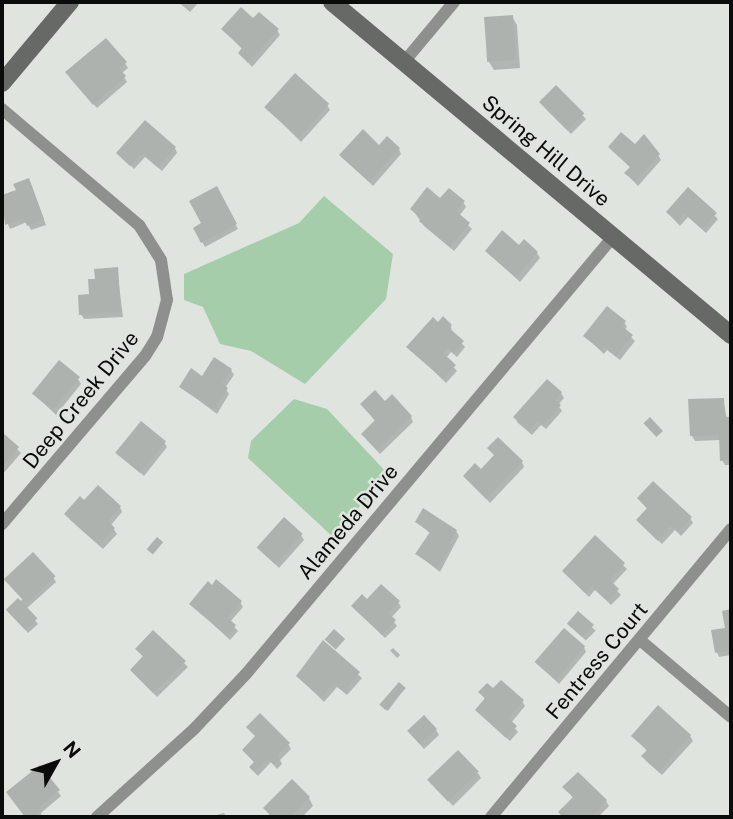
<!DOCTYPE html>
<html>
<head>
<meta charset="utf-8">
<style>
  body { margin:0 }
  #map { position:relative; width:733px; height:819px; overflow:hidden; background:#dfe4df; font-family:"Public Sans",sans-serif }
  div>[style] { position:absolute }
  .green>* { inset:0; background:#a5cdaa }
  .shadow>* { inset:0; background:#0003; transform-origin:0 0 }
  .building>* { inset:0; background:#aeb2ae; transform-origin:0 0 }
  .street>* { height:12px; margin:-6px; padding:0 6px; transform-origin:6px; border-radius:6px; background:#8e908e }
  .secondary>* { height:18px; margin:-9px; padding:0 9px; transform-origin:9px; border-radius:9px; background:#666966 }
  span { translate:-50% -50%; white-space:nowrap; text-align:center; line-height:1.15; -webkit-text-stroke:5px #dfe4df; paint-order:stroke }
  .street-label { font-size:21px; color:#0a0c0b }
  .frame { position:absolute; inset:0; border:4px solid #0a0c0b; pointer-events:none }
  .north { position:absolute; left:21px; top:728px; width:70px; height:70px; -webkit-text-stroke:5px #dfe4df; paint-order:stroke; rotate:50deg; font-size:19px; font-weight:700; line-height:28px; text-align:center; color:#0a0c0b }
  .north::after { content:''; display:block; margin:auto; width:24px; height:32px; background:#0a0c0b; clip-path:polygon(50% 0,100% 100%,50% 72%,0 100%) }
</style>
</head>
<body>
<div id="map">
  <div class="green">
    <i style="clip-path:polygon(324px 196px,393px 254px,386px 299px,305px 384px,251px 351px,220px 344px,203px 307px,184px 300px,184px 274px,299px 223px)"></i>
    <i style="clip-path:polygon(294px 399px,327px 409px,388px 474px,333px 537px,248px 458px,251px 441px)"></i>
  </div>
  <div class="shadow">
    <i style="clip-path:polygon(178px 2px,199px 2px,190px 12px)"></i>
    <i style="clip-path:polygon(512px 17px,517px 25px,520px 68px,494px 70px,489px 62px)"></i>
    <i style="clip-path:polygon(253px 21px,277px 30px,280px 35px,252px 67px,240px 53px,243px 50px,223px 29px)"></i>
    <i style="clip-path:polygon(125px 63px,128px 68px,122px 73px,127px 82px,97px 108px,70px 78px)"></i>
    <i style="clip-path:polygon(556px 87px,586px 119px,571px 134px,544px 107px)"></i>
    <i style="clip-path:polygon(327px 105px,330px 110px,301px 142px,266px 107px)"></i>
    <i style="clip-path:polygon(635px 146px,658px 155px,661px 160px,638px 186px,626px 173px,631px 168px,610px 147px)"></i>
    <i style="clip-path:polygon(380px 147px,399px 149px,401px 154px,373px 186px,342px 155px)"></i>
    <i style="clip-path:polygon(175px 148px,177px 153px,162px 171px,145px 157px,134px 169px,118px 153px)"></i>
    <i style="clip-path:polygon(31px 185px,46px 225px,31px 230px,27px 222px,10px 229px,2px 210px,2px 197px)"></i>
    <i style="clip-path:polygon(216px 189px,238px 229px,205px 247px,195px 228px,203px 224px)"></i>
    <i style="clip-path:polygon(688px 190px,718px 219px,706px 233px,688px 217px,680px 226px,668px 213px)"></i>
    <i style="clip-path:polygon(463px 202px,466px 207px,459px 216px,472px 229px,454px 251px,424px 226px,412px 209px)"></i>
    <i style="clip-path:polygon(519px 247px,537px 253px,540px 258px,520px 282px,487px 251px)"></i>
    <i style="clip-path:polygon(117px 269px,123px 317px,84px 319px,81px 314px,97px 281px)"></i>
    <i style="clip-path:polygon(624px 322px,627px 327px,624px 330px,635px 341px,620px 360px,607px 350px,604px 354px,586px 337px)"></i>
    <i style="clip-path:polygon(438px 324px,451px 326px,452px 333px,465px 347px,457px 357px,451px 352px,446px 358px,457px 371px,446px 383px,409px 347px)"></i>
    <i style="clip-path:polygon(231px 370px,234px 375px,225px 388px,229px 394px,217px 414px,181px 387px)"></i>
    <i style="clip-path:polygon(78px 379px,81px 384px,56px 415px,34px 394px)"></i>
    <i style="clip-path:polygon(561px 393px,564px 398px,558px 405px,562px 411px,546px 429px,541px 425px,532px 435px,518px 423px,515px 418px)"></i>
    <i style="clip-path:polygon(723px 400px,727px 419px,731px 418px,731px 465px,725px 465px,722px 460px,721px 440px,695px 441px,692px 436px)"></i>
    <i style="clip-path:polygon(385px 403px,411px 417px,413px 422px,380px 454px,366px 439px,376px 422px,362px 405px)"></i>
    <i style="clip-path:polygon(2px 434px,21px 453px,2px 475px)"></i>
    <i style="clip-path:polygon(164px 442px,167px 447px,144px 476px,118px 453px)"></i>
    <i style="clip-path:polygon(522px 462px,524px 467px,490px 503px,465px 476px)"></i>
    <i style="clip-path:polygon(639px 499px,690px 518px,693px 523px,681px 536px,675px 530px,662px 544px,638px 520px,648px 510px)"></i>
    <i style="clip-path:polygon(85px 502px,120px 507px,122px 512px,111px 525px,117px 534px,103px 549px,69px 519px)"></i>
    <i style="clip-path:polygon(417px 522px,456px 531px,459px 536px,440px 572px,417px 554px,431px 534px)"></i>
    <i style="clip-path:polygon(301px 535px,304px 540px,279px 568px,259px 548px)"></i>
    <i style="clip-path:polygon(595px 538px,627px 569px,612px 585px,621px 595px,611px 605px,595px 590px,589px 597px,564px 571px)"></i>
    <i style="clip-path:polygon(53px 577px,56px 582px,26px 609px,38px 624px,28px 633px,8px 610px)"></i>
    <i style="clip-path:polygon(367px 601px,398px 602px,401px 607px,391px 618px,397px 626px,385px 638px,353px 606px)"></i>
    <i style="clip-path:polygon(240px 602px,243px 607px,230px 622px,238px 631px,230px 640px,191px 604px)"></i>
    <i style="clip-path:polygon(731px 611px,731px 655px,719px 657px,717px 652px,727px 629px,724px 612px)"></i>
    <i style="left:578px;top:613px;width:25px;height:14px;rotate:45deg"></i>
    <i style="clip-path:polygon(153px 632px,188px 667px,157px 697px,132px 671px,144px 658px,137px 649px)"></i>
    <i style="clip-path:polygon(323px 643px,362px 678px,347px 695px,337px 687px,324px 702px,298px 676px)"></i>
    <i style="clip-path:polygon(584px 647px,586px 652px,559px 684px,537px 662px)"></i>
    <i style="left:393px;top:648px;width:10px;height:4px;rotate:45deg"></i>
    <i style="clip-path:polygon(404px 689px,388px 711px,382px 706px)"></i>
    <i style="clip-path:polygon(493px 691px,522px 701px,525px 706px,511px 723px,518px 732px,510px 741px,477px 710px,486px 700px,480px 693px)"></i>
    <i style="clip-path:polygon(436px 730px,439px 735px,424px 749px,409px 732px)"></i>
    <i style="clip-path:polygon(633px 736px,690px 736px,693px 741px,662px 775px,646px 761px,643px 756px,648px 752px)"></i>
    <i style="clip-path:polygon(257px 737px,288px 744px,291px 749px,280px 760px,282px 764px,277px 769px,271px 762px,258px 776px,254px 772px,255px 763px,244px 750px)"></i>
    <i style="clip-path:polygon(40px 767px,61px 796px,41px 813px,42px 817px,26px 817px,11px 797px)"></i>
    <i style="clip-path:polygon(478px 773px,481px 778px,453px 806px,430px 781px)"></i>
    <i style="clip-path:polygon(565px 788px,606px 801px,609px 806px,598px 817px,563px 817px,560px 812px,574px 799px)"></i>
    <i style="clip-path:polygon(309px 798px,313px 806px,302px 817px,271px 817px,265px 808px)"></i>
    <i style="clip-path:polygon(224px 813px,226px 817px,208px 817px)"></i>
  </div>
  <div class="building">
    <i style="clip-path:polygon(241px 7px,253px 18px,259px 12px,279px 29px,248px 63px,238px 53px,242px 48px,221px 29px)"></i>
    <i style="left:513px;top:15px;width:45px;height:29px;rotate:86deg"></i>
    <i style="clip-path:polygon(106px 38px,127px 62px,119px 68px,126px 76px,93px 105px,65px 72px)"></i>
    <i style="left:295px;top:73px;width:46px;height:46px;rotate:42deg"></i>
    <i style="left:556px;top:85px;width:40px;height:24px;rotate:45deg"></i>
    <i style="clip-path:polygon(145px 120px,176px 147px,158px 167px,142px 153px,130px 166px,116px 153px)"></i>
    <i style="clip-path:polygon(363px 129px,379px 145px,387px 136px,400px 148px,369px 182px,339px 155px)"></i>
    <i style="clip-path:polygon(621px 132px,635px 144px,644px 134px,660px 154px,635px 182px,624px 173px,630px 167px,608px 147px)"></i>
    <i style="clip-path:polygon(29px 178px,44px 219px,27px 226px,24px 218px,5px 225px,2px 195px,16px 190px,13px 184px)"></i>
    <i style="clip-path:polygon(217px 186px,237px 224px,201px 243px,193px 228px,201px 223px,189px 201px)"></i>
    <i style="clip-path:polygon(427px 187px,440px 198px,449px 188px,465px 201px,456px 211px,470px 223px,450px 247px,419px 221px,421px 218px,410px 209px)"></i>
    <i style="clip-path:polygon(688px 187px,717px 213px,702px 229px,684px 213px,677px 222px,666px 212px)"></i>
    <i style="clip-path:polygon(502px 230px,519px 245px,524px 239px,538px 252px,516px 278px,485px 251px)"></i>
    <i style="clip-path:polygon(118px 267px,121px 312px,79px 315px,78px 295px,89px 294px,88px 279px,95px 279px,94px 269px)"></i>
    <i style="clip-path:polygon(607px 306px,626px 321px,622px 326px,633px 335px,616px 356px,604px 346px,601px 350px,583px 336px)"></i>
    <i style="clip-path:polygon(443px 316px,452px 325px,449px 328px,464px 341px,453px 353px,448px 348px,443px 353px,456px 365px,443px 379px,406px 347px,433px 317px,438px 322px)"></i>
    <i style="clip-path:polygon(214px 357px,232px 369px,222px 384px,228px 388px,214px 410px,179px 387px,191px 368px,202px 376px)"></i>
    <i style="left:59px;top:360px;width:27px;height:43px;rotate:39deg"></i>
    <i style="clip-path:polygon(547px 379px,562px 392px,555px 400px,561px 405px,543px 425px,538px 421px,529px 431px,513px 417px)"></i>
    <i style="clip-path:polygon(375px 390px,385px 401px,392px 394px,412px 416px,377px 450px,361px 434px,375px 420px,360px 404px)"></i>
    <i style="clip-path:polygon(724px 398px,725px 417px,731px 417px,731px 460px,720px 461px,719px 435px,690px 436px,688px 399px)"></i>
    <i style="left:650px;top:417px;width:19px;height:9px;rotate:47deg"></i>
    <i style="left:141px;top:421px;width:32px;height:41px;rotate:39deg"></i>
    <i style="clip-path:polygon(2px 432px,19px 447px,2px 467px)"></i>
    <i style="clip-path:polygon(498px 437px,523px 461px,486px 499px,463px 476px,475px 463px,481px 469px,494px 455px,487px 448px)"></i>
    <i style="clip-path:polygon(653px 481px,692px 517px,678px 532px,671px 526px,658px 541px,636px 520px,647px 508px,637px 498px)"></i>
    <i style="clip-path:polygon(98px 485px,121px 506px,108px 521px,115px 528px,99px 545px,64px 514px,80px 496px,84px 500px)"></i>
    <i style="clip-path:polygon(423px 508px,457px 530px,449px 543px,452px 545px,437px 568px,415px 554px,430px 532px,415px 522px)"></i>
    <i style="left:284px;top:517px;width:25px;height:41px;rotate:42deg"></i>
    <i style="clip-path:polygon(595px 535px,625px 563px,610px 580px,619px 589px,608px 601px,591px 586px,585px 593px,562px 571px)"></i>
    <i style="left:157px;top:537px;width:8px;height:16px;rotate:40deg"></i>
    <i style="left:33px;top:552px;width:33px;height:40px;rotate:47deg"></i>
    <i style="clip-path:polygon(216px 579px,242px 601px,228px 618px,236px 625px,227px 636px,189px 604px,208px 581px,212px 585px)"></i>
    <i style="clip-path:polygon(381px 584px,400px 601px,388px 613px,396px 620px,382px 635px,351px 606px,362px 594px,367px 599px)"></i>
    <i style="left:18px;top:598px;width:28px;height:17px;rotate:46deg"></i>
    <i style="clip-path:polygon(731px 609px,731px 650px,715px 653px,711px 630px,725px 628px,722px 611px)"></i>
    <i style="left:578px;top:611px;width:21px;height:17px;rotate:41deg"></i>
    <i style="left:564px;top:628px;width:28px;height:45px;rotate:41deg"></i>
    <i style="left:334px;top:629px;width:15px;height:14px;rotate:42deg"></i>
    <i style="clip-path:polygon(153px 630px,186px 661px,153px 693px,130px 670px,143px 656px,135px 649px)"></i>
    <i style="clip-path:polygon(323px 640px,360px 672px,344px 691px,334px 683px,321px 698px,296px 676px)"></i>
    <i style="clip-path:polygon(501px 680px,524px 700px,508px 718px,517px 726px,506px 738px,475px 710px,485px 698px,478px 692px,487px 683px,493px 688px)"></i>
    <i style="left:399px;top:682px;width:9px;height:30px;rotate:41deg"></i>
    <i style="clip-path:polygon(658px 705px,691px 735px,659px 772px,641px 756px,647px 750px,631px 736px)"></i>
    <i style="clip-path:polygon(260px 713px,290px 743px,277px 755px,280px 758px,274px 765px,268px 759px,254px 772px,249px 767px,254px 762px,242px 750px,255px 736px,246px 727px)"></i>
    <i style="left:424px;top:715px;width:19px;height:23px;rotate:47deg"></i>
    <i style="left:458px;top:750px;width:30px;height:43px;rotate:46deg"></i>
    <i style="clip-path:polygon(40px 765px,60px 790px,39px 807px,42px 811px,34px 817px,25px 817px,6px 792px)"></i>
    <i style="clip-path:polygon(578px 772px,607px 800px,591px 817px,563px 817px,558px 812px,573px 797px,562px 787px)"></i>
    <i style="clip-path:polygon(292px 779px,310px 797px,290px 817px,272px 817px,263px 808px)"></i>
  </div>
  <div class="street">
    <i style="left:404px;top:62px;width:78px;rotate:-50.2deg"></i>
    <i style="left:2px;top:109px;width:180px;rotate:40.3deg"></i>
    <i style="left:139px;top:225px;width:41px;rotate:57.8deg"></i>
    <i style="left:161px;top:260px;width:40px;rotate:81.5deg"></i>
    <i style="left:167px;top:300px;width:38px;rotate:105deg"></i>
    <i style="left:157px;top:337px;width:22px;rotate:122deg"></i>
    <i style="left:145px;top:356px;width:221px;rotate:130.4deg"></i>
    <i style="left:640px;top:640px;width:119px;rotate:40.2deg"></i>
    <i style="left:97px;top:817px;width:132px;rotate:-42.2deg"></i>
    <i style="left:195px;top:728px;width:74px;rotate:-46.6deg"></i>
    <i style="left:246px;top:674px;width:571px;rotate:-49.98deg"></i>
    <i style="left:491px;top:817px;width:375px;rotate:-50.2deg"></i>
  </div>
  <div class="secondary">
    <i style="left:332px;top:2px;width:520px;rotate:39.85deg"></i>
    <i style="left:2px;top:83px;width:106px;rotate:-50deg"></i>
  </div>
  <div class="street-label">
    <span style="left:546px;top:151px;rotate:40deg">Spring Hill Drive</span>
    <span style="left:81px;top:400px;rotate:-51deg">Deep Creek Drive</span>
    <span style="left:348px;top:522px;rotate:-50deg">Alameda Drive</span>
    <span style="left:597px;top:661px;rotate:-50deg">Fentress Court</span>
  </div>
  <div class="frame"></div>
  <div class="north">N</div>
</div>
</body>
</html>
